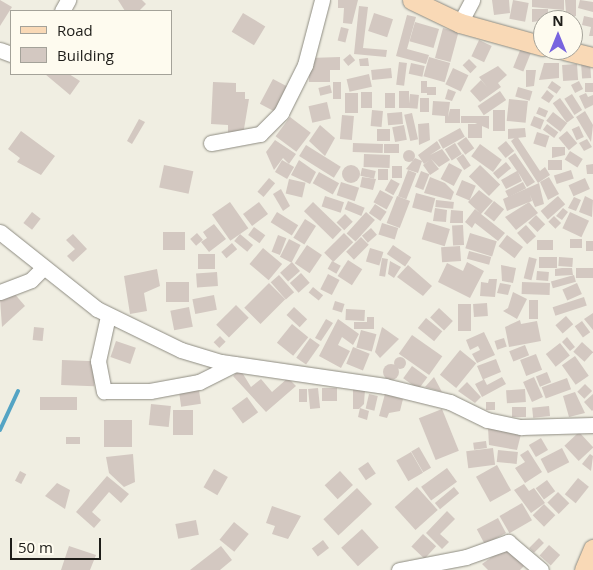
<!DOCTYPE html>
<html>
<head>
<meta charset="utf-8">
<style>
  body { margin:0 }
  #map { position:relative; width:593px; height:570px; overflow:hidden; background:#f0eee2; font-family:"Open Sans",sans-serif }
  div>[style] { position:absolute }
  .stream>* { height:4px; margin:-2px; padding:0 2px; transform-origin:2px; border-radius:2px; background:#54a4c4 }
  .building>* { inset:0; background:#d3c8c1; transform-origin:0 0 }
  .round { border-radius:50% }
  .roads { filter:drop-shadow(0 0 1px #8e8c82) drop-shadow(0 0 1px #8e8c82) }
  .minor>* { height:15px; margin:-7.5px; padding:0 7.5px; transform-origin:7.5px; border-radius:7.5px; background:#fff }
  .major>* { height:19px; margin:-9.5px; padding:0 9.5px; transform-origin:9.5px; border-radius:9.5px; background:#f9d9b6 }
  span { translate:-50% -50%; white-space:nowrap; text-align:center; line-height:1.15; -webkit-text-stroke:5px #fefbef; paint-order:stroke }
  .legend { position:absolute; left:10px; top:10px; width:162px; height:65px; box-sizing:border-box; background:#fefbef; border:1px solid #a4a299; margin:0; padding:6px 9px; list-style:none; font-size:15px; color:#1e1d19 }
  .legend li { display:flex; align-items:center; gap:10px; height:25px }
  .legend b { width:25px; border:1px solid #a4a299 }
  .north { position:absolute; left:533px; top:10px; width:50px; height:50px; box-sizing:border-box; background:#fefbef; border:1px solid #a4a299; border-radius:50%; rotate:0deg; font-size:14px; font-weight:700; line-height:20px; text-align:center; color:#1e1d19 }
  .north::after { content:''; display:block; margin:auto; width:18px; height:22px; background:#7864df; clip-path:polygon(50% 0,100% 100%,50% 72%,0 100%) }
  .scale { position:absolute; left:10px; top:538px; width:91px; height:22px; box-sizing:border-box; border:2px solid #1e1d19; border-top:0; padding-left:6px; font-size:15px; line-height:18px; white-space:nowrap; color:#1e1d19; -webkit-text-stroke:4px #fefbef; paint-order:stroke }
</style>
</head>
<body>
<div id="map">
  <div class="stream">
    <i style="left:0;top:430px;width:43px;rotate:-65.2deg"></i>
  </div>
  <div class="building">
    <i style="clip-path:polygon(0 0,12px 7px,0 26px)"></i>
    <i style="clip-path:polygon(118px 0,142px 0,146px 4px,139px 11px,125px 11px)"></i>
    <i style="clip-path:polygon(338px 0,358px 0,352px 24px,343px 23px,344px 8px,338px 8px)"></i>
    <i style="clip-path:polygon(492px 0,509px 0,510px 13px,494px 15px)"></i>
    <i style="left:513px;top:0;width:16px;height:19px;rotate:11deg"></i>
    <i style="clip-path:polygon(532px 0,564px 0,564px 10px,532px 7px)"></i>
    <i style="clip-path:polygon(565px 0,576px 0,576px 16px,550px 20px,550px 12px,566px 12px)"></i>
    <i style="clip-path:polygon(580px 0,593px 2px,593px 12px,578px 8px)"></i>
    <i style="clip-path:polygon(359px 6px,368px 7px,363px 48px,387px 50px,386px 57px,354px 54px)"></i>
    <i style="clip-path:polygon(532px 9px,548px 9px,548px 20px,532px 22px)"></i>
    <i style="left:243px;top:13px;width:26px;height:22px;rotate:31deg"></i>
    <i style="left:374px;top:13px;width:20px;height:19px;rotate:18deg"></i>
    <i style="clip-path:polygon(407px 15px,416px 17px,407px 49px,429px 55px,426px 64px,396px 56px)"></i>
    <i style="clip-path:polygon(584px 16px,593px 18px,593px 36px,589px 36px,591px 27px,582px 25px)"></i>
    <i style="left:415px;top:22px;width:25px;height:20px;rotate:16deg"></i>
    <i style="left:341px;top:27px;width:8px;height:14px;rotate:14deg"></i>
    <i style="left:443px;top:28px;width:16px;height:31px;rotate:15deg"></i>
    <i style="left:479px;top:40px;width:14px;height:18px;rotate:25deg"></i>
    <i style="left:521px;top:48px;width:11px;height:21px;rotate:22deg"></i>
    <i style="left:350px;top:54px;width:8px;height:9px;rotate:50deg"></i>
    <i style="clip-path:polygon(340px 57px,340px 70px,330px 70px,330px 82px,309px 82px,309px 58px)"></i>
    <i style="left:429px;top:57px;width:22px;height:20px;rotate:16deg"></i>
    <i style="clip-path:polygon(368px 58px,369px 66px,360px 66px,359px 59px)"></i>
    <i style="left:469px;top:59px;width:11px;height:9px;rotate:45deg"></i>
    <i style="left:399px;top:62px;width:8px;height:23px;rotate:7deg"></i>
    <i style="left:590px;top:62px;width:16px;height:9px;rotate:86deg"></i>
    <i style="left:411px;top:63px;width:14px;height:11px;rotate:12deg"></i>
    <i style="clip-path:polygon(544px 63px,559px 63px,559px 78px,539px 80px)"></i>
    <i style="left:577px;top:64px;width:16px;height:15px;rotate:86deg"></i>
    <i style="clip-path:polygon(498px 66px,507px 75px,498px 83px,501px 87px,480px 102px,470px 91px,481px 80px,487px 87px,479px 77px)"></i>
    <i style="left:391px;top:68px;width:10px;height:20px;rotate:84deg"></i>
    <i style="left:453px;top:68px;width:17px;height:18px;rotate:25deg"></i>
    <i style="clip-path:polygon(526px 70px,536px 70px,534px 86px,526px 87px)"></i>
    <i style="clip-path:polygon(45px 74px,69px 74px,80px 81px,70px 95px)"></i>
    <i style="left:369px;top:74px;width:13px;height:23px;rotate:77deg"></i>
    <i style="left:273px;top:79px;width:21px;height:28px;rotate:28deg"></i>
    <i style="left:421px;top:81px;width:6px;height:12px"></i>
    <i style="left:552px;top:81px;width:11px;height:8px;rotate:34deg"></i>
    <i style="left:579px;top:81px;width:9px;height:9px;rotate:63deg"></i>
    <i style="clip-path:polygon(213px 82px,236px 83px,236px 92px,245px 92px,245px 99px,249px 99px,243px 135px,228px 135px,228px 125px,211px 124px)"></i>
    <i style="left:333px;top:82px;width:8px;height:17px"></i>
    <i style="left:585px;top:83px;width:8px;height:9px"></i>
    <i style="left:330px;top:85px;width:8px;height:12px;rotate:76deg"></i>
    <i style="left:427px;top:87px;width:9px;height:8px"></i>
    <i style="left:518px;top:87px;width:15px;height:10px;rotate:16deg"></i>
    <i style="clip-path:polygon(448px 89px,456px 92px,452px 101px,445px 99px)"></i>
    <i style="clip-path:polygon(547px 90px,554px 96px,549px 103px,541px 98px)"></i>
    <i style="left:399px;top:91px;width:10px;height:17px"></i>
    <i style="left:500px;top:91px;width:11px;height:27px;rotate:56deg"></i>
    <i style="left:361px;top:92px;width:11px;height:16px"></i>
    <i style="left:358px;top:93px;width:20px;height:13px;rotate:90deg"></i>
    <i style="left:385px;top:93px;width:10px;height:15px"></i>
    <i style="clip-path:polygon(586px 93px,588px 97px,593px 95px,593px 105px,585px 109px,579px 96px)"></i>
    <i style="left:410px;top:94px;width:9px;height:14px;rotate:6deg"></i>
    <i style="left:572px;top:94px;width:19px;height:9px;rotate:58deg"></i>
    <i style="left:420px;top:98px;width:9px;height:14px"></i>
    <i style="left:560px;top:98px;width:24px;height:9px;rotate:54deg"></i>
    <i style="left:509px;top:99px;width:19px;height:22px;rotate:6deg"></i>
    <i style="clip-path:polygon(433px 101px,450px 102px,448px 117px,450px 109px,460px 109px,460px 123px,445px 123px,445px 116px,432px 115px)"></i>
    <i style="left:327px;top:102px;width:17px;height:19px;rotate:77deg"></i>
    <i style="left:539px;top:107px;width:10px;height:7px;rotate:24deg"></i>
    <i style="left:372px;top:110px;width:11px;height:16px;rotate:5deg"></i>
    <i style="left:493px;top:110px;width:12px;height:21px"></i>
    <i style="clip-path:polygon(585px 111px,593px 125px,591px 142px,576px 117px)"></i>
    <i style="left:402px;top:112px;width:12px;height:15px;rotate:85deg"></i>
    <i style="left:553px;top:112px;width:18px;height:11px;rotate:38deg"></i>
    <i style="left:412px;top:113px;width:27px;height:8px;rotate:77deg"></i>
    <i style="left:342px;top:115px;width:12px;height:24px;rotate:5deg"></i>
    <i style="left:461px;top:116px;width:14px;height:7px"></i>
    <i style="clip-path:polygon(475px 116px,489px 116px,489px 129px,475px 123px)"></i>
    <i style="left:534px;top:116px;width:11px;height:10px;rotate:22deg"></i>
    <i style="left:290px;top:117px;width:26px;height:24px;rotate:37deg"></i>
    <i style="clip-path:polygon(139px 119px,145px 122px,132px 144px,127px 141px)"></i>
    <i style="clip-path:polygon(429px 123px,430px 140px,419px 145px,418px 124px)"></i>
    <i style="left:468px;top:124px;width:14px;height:14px"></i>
    <i style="left:547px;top:124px;width:14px;height:7px;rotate:36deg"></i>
    <i style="clip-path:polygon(320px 125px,335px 138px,325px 156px,309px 141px)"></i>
    <i style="left:404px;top:125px;width:15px;height:12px;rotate:79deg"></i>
    <i style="left:579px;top:126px;width:12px;height:8px;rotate:66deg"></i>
    <i style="left:460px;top:128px;width:10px;height:25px;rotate:61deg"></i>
    <i style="clip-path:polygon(525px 128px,526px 137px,508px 139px,508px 129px)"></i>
    <i style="left:390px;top:129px;width:12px;height:13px;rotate:90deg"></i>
    <i style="clip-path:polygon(21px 131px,55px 156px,41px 175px,17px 162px,20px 158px,8px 149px)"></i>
    <i style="left:567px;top:131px;width:16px;height:11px;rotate:50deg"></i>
    <i style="left:537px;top:132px;width:13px;height:12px;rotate:18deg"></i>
    <i style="clip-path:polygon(517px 136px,540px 171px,545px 167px,550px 175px,538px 183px,511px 141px)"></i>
    <i style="left:466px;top:137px;width:14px;height:11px;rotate:54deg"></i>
    <i style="clip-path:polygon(587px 139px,592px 147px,584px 151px,579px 143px)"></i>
    <i style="clip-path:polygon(275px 140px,296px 154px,289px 164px,283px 158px,274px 170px,266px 152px)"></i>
    <i style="clip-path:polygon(437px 141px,441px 148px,430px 155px,442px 149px,450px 160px,439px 167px,431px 159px,439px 169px,430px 175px,423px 165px,430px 160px,424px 164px,418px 155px)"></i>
    <i style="left:506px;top:141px;width:13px;height:11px;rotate:51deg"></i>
    <i style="left:353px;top:143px;width:30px;height:9px;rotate:2deg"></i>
    <i style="left:455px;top:143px;width:13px;height:12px;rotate:58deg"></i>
    <i style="left:384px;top:144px;width:15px;height:9px"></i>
    <i style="left:480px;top:144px;width:27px;height:15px;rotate:36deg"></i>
    <i style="left:306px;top:145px;width:41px;height:13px;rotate:32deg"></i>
    <i style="clip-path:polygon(552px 147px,565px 147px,565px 155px,552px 158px)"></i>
    <i class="round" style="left:403px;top:150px;width:12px;height:12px"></i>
    <i style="left:570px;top:151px;width:15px;height:10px;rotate:32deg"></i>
    <i style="clip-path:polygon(515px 153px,535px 182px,527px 187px,518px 172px,522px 181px,506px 189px,501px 180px,517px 171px,508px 158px)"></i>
    <i style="left:364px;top:154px;width:26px;height:13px;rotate:2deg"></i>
    <i style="left:463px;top:154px;width:14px;height:8px;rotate:56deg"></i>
    <i style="clip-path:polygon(415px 158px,422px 161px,418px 173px,406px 169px)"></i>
    <i style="left:282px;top:160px;width:14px;height:14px;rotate:30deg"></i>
    <i style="clip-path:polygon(299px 160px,316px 172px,310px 184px,291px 175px)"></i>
    <i style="left:562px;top:160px;width:10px;height:14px;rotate:90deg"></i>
    <i style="left:506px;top:162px;width:8px;height:17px;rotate:50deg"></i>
    <i style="left:449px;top:163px;width:15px;height:18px;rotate:28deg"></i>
    <i style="clip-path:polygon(593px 164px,593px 174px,587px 174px,586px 165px)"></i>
    <i class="round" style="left:342px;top:165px;width:18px;height:18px"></i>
    <i style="left:164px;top:165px;width:30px;height:23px;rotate:12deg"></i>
    <i style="left:480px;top:165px;width:28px;height:16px;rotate:44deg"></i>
    <i style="left:392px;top:166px;width:10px;height:12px"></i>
    <i style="left:362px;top:168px;width:14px;height:8px;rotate:12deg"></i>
    <i style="left:378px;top:169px;width:10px;height:11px"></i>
    <i style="left:408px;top:170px;width:9px;height:28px;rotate:21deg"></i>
    <i style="left:571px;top:170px;width:9px;height:18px;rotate:72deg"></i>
    <i style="left:421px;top:171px;width:9px;height:17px;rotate:21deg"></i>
    <i style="left:319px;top:172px;width:23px;height:13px;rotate:29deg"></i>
    <i style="clip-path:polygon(362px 177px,376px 179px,373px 190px,360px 187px)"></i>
    <i style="clip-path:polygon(430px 177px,445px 183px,454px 192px,451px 200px,424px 193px)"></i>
    <i style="clip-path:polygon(549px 177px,559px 194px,548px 200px,540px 182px)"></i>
    <i style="left:269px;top:178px;width:8px;height:18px;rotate:40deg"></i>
    <i style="left:585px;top:178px;width:12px;height:18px;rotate:66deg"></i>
    <i style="left:289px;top:179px;width:17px;height:15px;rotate:13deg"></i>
    <i style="left:391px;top:179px;width:10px;height:13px;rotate:29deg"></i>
    <i style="left:462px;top:180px;width:15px;height:16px;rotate:23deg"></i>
    <i style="left:341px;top:182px;width:19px;height:14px;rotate:18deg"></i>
    <i style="left:523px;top:182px;width:7px;height:20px;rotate:63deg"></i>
    <i style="clip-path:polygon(539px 183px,544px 204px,535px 207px,530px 195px,532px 201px,507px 211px,503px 199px)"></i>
    <i style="clip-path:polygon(281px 189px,290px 206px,283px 211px,273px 194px)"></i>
    <i style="left:380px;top:190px;width:15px;height:14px;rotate:28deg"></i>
    <i style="clip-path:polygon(479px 190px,493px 201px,481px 214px,505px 233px,498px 241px,475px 223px,472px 228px,465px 222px,475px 209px,480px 213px,468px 202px)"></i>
    <i style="left:416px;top:193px;width:20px;height:15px;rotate:15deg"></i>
    <i style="left:325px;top:196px;width:20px;height:11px;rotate:18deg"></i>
    <i style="left:397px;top:196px;width:14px;height:29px;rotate:21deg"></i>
    <i style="left:558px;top:196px;width:11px;height:23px;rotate:49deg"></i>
    <i style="clip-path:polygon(585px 196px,593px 200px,592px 217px,579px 212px)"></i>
    <i style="clip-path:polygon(574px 197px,581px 200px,576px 211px,568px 208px)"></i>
    <i style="left:436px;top:200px;width:18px;height:7px;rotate:6deg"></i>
    <i style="left:348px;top:201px;width:18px;height:9px;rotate:22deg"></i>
    <i style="left:494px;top:201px;width:13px;height:16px;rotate:39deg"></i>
    <i style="left:230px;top:202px;width:32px;height:22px;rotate:55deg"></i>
    <i style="left:259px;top:202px;width:15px;height:20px;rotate:53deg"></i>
    <i style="left:313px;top:202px;width:40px;height:13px;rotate:44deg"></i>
    <i style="clip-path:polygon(529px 202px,538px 213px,516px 230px,505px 217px)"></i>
    <i style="left:375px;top:204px;width:14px;height:11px;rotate:34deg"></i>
    <i style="clip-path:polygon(435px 208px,447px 210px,446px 222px,433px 221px)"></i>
    <i style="clip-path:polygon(563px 208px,568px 212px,562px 220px,556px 216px)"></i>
    <i style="clip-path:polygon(451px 210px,463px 211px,463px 223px,450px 223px)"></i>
    <i style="left:32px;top:212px;width:11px;height:14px;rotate:38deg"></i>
    <i style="left:277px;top:212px;width:25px;height:12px;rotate:32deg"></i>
    <i style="left:366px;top:212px;width:12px;height:29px;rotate:42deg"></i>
    <i style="left:570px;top:212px;width:21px;height:18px;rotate:25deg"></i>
    <i style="left:345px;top:214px;width:11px;height:12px;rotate:45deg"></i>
    <i style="left:536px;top:215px;width:13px;height:11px;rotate:45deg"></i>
    <i style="left:554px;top:216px;width:10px;height:8px;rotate:45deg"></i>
    <i style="left:305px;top:219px;width:13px;height:22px;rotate:32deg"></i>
    <i style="left:427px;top:222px;width:24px;height:18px;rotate:17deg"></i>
    <i style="left:382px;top:223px;width:17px;height:12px;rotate:17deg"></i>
    <i style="clip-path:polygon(214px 224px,226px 239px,209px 252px,201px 242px,207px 238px,203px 232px)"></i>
    <i style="left:463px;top:225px;width:20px;height:11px;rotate:87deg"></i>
    <i style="left:526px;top:225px;width:15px;height:12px;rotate:48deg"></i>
    <i style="left:254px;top:227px;width:14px;height:10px;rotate:36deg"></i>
    <i style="left:371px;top:228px;width:9px;height:12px;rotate:49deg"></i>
    <i style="left:163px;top:232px;width:22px;height:18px"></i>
    <i style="left:197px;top:233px;width:9px;height:9px;rotate:49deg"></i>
    <i style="left:344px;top:233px;width:13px;height:28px;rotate:45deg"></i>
    <i style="left:470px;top:233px;width:28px;height:16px;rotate:17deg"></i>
    <i style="clip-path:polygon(73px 234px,87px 249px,73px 262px,67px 256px,75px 249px,66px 240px)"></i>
    <i style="left:240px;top:234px;width:17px;height:9px;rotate:40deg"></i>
    <i style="left:278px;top:235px;width:9px;height:18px;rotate:21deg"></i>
    <i style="left:507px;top:235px;width:20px;height:14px;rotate:37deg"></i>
    <i style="left:361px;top:237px;width:11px;height:21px;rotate:45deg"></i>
    <i style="left:289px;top:239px;width:13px;height:20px;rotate:27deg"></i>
    <i style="left:570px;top:239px;width:12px;height:9px"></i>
    <i style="left:537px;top:240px;width:16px;height:10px"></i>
    <i style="left:586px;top:241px;width:7px;height:10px"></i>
    <i style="left:232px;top:243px;width:8px;height:14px;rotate:50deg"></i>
    <i style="left:307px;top:245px;width:18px;height:22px;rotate:34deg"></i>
    <i style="left:393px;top:245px;width:22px;height:11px;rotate:34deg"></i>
    <i style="left:460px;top:246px;width:15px;height:19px;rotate:86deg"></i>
    <i style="left:263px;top:248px;width:25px;height:21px;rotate:40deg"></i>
    <i style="left:370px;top:248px;width:14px;height:14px;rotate:17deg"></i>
    <i style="left:469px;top:251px;width:23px;height:8px;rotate:15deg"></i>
    <i style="left:198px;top:254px;width:17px;height:15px"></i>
    <i style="left:529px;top:257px;width:8px;height:22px;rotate:14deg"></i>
    <i style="left:539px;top:257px;width:18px;height:11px"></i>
    <i style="left:559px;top:257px;width:14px;height:9px;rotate:4deg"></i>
    <i style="left:382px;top:258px;width:6px;height:18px;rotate:9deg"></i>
    <i style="left:348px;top:260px;width:17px;height:19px;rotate:33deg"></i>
    <i style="left:332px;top:261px;width:10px;height:9px;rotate:29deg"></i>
    <i style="clip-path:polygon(390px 261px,401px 267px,394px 278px,388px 274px)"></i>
    <i style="left:292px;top:262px;width:12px;height:16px;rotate:48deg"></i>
    <i style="clip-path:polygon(467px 262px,484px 271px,470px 298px,438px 282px,447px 263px,463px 271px)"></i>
    <i style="clip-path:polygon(408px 265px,432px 286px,423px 296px,397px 277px)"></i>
    <i style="clip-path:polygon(501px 265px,516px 268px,513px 283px,502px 281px)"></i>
    <i style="clip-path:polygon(562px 268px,572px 268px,573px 275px,555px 276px,555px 269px)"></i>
    <i style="left:593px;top:268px;width:10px;height:17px;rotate:90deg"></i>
    <i style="clip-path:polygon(157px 269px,160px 286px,144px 293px,147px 311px,130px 314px,124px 276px)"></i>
    <i style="left:537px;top:271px;width:12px;height:9px;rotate:5deg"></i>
    <i style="left:217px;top:272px;width:14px;height:21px;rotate:86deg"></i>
    <i style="left:301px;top:273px;width:13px;height:15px;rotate:48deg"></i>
    <i style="left:328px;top:274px;width:13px;height:17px;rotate:27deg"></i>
    <i style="left:279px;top:275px;width:23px;height:11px;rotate:49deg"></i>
    <i style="left:574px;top:275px;width:7px;height:24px;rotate:74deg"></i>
    <i style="clip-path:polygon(489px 279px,497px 279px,495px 297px,480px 296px,481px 282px,488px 283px)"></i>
    <i style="left:166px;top:282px;width:23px;height:20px"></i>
    <i style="left:522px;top:282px;width:28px;height:12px;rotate:2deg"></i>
    <i style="left:269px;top:283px;width:23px;height:35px;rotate:45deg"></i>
    <i style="clip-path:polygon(500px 283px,511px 285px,508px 295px,497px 293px)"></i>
    <i style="left:577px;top:283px;width:12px;height:16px;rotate:66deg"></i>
    <i style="left:313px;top:287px;width:13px;height:7px;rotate:39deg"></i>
    <i style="clip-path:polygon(13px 292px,25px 306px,2px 327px,0 299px)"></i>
    <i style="clip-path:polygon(513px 292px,527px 299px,517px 319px,503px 311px,508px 308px)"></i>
    <i style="left:214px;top:295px;width:15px;height:22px;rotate:79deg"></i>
    <i style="left:584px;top:297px;width:9px;height:33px;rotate:72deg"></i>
    <i style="left:529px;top:300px;width:9px;height:19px"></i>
    <i style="left:335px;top:301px;width:10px;height:9px;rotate:17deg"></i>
    <i style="left:487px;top:303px;width:13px;height:14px;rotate:86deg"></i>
    <i style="left:458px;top:304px;width:13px;height:27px"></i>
    <i style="left:236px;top:305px;width:18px;height:28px;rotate:45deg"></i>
    <i style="left:189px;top:307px;width:20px;height:19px;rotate:79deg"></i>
    <i style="left:294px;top:307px;width:18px;height:11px;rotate:43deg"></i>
    <i style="left:439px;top:308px;width:19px;height:13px;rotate:43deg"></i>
    <i style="left:346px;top:309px;width:19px;height:11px;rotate:3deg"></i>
    <i style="clip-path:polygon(593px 313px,593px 330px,584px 319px)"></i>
    <i style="left:566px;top:316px;width:11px;height:14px;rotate:49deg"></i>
    <i style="clip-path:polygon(367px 317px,374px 317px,374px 329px,354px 329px,354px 322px,367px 322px)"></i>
    <i style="left:426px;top:318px;width:21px;height:13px;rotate:39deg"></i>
    <i style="clip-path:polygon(326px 319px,333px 323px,321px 341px,315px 338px)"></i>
    <i style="clip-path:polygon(338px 319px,359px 334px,353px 345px,342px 337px,338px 345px,350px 351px,341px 368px,319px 356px)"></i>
    <i style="clip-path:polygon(520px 320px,521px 324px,537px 321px,541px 341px,509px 347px,505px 327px)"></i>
    <i style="left:582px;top:321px;width:14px;height:9px;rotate:54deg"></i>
    <i style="left:292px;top:324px;width:21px;height:24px;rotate:39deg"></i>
    <i style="left:34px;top:327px;width:10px;height:13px;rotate:6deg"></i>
    <i style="clip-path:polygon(382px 327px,399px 339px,380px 358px,375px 352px)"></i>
    <i style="left:361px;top:330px;width:16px;height:18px;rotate:15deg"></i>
    <i style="clip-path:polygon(484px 332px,495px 355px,477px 363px,472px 354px,480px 350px,478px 346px,470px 350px,466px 340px)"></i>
    <i style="left:412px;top:335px;width:37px;height:23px;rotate:35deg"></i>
    <i style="left:220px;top:336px;width:8px;height:9px;rotate:45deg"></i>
    <i style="clip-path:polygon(567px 337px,575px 347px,570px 351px,562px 342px)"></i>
    <i style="left:310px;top:338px;width:12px;height:24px;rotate:35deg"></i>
    <i style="left:504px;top:338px;width:9px;height:10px;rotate:72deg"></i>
    <i style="left:116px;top:341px;width:21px;height:17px;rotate:19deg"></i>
    <i style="left:582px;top:342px;width:15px;height:13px;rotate:42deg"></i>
    <i style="left:560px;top:343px;width:16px;height:18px;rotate:52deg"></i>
    <i style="left:525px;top:345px;width:11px;height:17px;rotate:68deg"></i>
    <i style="left:353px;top:347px;width:18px;height:18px;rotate:22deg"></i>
    <i style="left:460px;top:350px;width:21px;height:32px;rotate:39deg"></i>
    <i style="left:536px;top:354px;width:17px;height:17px;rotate:69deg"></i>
    <i style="left:575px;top:356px;width:24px;height:16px;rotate:55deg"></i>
    <i class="round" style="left:394px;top:357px;width:12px;height:12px"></i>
    <i style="clip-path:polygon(496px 359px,501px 372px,484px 379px,487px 385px,502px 377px,506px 384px,482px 397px,475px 384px,483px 380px,477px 366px)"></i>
    <i style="left:62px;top:360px;width:33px;height:25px;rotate:2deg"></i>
    <i class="round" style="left:383px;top:364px;width:16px;height:16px"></i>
    <i style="left:412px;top:366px;width:19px;height:15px;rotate:36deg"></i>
    <i style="clip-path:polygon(240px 369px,251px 387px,261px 379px,272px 392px,288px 378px,296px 386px,266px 412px,233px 376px)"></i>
    <i style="left:547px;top:372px;width:11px;height:12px;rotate:68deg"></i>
    <i style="clip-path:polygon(434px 377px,442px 392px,425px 387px)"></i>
    <i style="left:534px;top:377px;width:22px;height:12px;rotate:66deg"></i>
    <i style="left:567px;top:378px;width:12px;height:27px;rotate:70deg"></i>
    <i style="clip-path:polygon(467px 382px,481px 397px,475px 403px,458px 391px)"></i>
    <i style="left:585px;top:384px;width:10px;height:11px;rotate:45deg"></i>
    <i style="left:318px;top:388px;width:20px;height:10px;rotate:84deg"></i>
    <i style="left:322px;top:388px;width:15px;height:13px"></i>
    <i style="left:299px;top:389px;width:8px;height:13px"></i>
    <i style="clip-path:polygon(353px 389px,365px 389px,364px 404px,359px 409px,353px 409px)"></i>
    <i style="left:525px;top:389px;width:13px;height:19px;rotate:86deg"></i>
    <i style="left:199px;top:390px;width:14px;height:20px;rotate:82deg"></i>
    <i style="clip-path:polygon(575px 392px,585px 413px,569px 417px,563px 396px)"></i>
    <i style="left:369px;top:394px;width:9px;height:15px;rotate:13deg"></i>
    <i style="clip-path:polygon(385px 394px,403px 399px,400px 411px,389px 413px,387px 418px,379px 416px)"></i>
    <i style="clip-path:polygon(593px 394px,593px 410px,592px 411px,584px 402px)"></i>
    <i style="left:77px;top:397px;width:13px;height:37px;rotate:90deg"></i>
    <i style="left:247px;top:397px;width:19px;height:19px;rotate:54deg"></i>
    <i style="left:486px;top:402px;width:9px;height:8px"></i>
    <i style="left:151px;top:404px;width:20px;height:21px;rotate:6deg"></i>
    <i style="left:549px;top:406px;width:10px;height:17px;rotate:84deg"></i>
    <i style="left:526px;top:407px;width:10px;height:14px;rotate:90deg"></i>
    <i style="clip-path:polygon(360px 408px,369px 411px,367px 420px,358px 417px)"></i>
    <i style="left:442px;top:409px;width:45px;height:25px;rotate:68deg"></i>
    <i style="left:173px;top:410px;width:20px;height:25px"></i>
    <i style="left:104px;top:420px;width:28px;height:27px"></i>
    <i style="clip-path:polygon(488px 428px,521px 434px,517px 450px,489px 445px)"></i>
    <i style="left:579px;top:432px;width:21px;height:20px;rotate:47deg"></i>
    <i style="left:66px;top:437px;width:14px;height:7px"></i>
    <i style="left:541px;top:438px;width:14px;height:14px;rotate:60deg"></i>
    <i style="left:486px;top:441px;width:7px;height:13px;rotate:82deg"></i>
    <i style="left:419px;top:447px;width:24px;height:9px;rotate:60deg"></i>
    <i style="left:493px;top:448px;width:17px;height:27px;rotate:83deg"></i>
    <i style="left:562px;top:448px;width:16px;height:24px;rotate:63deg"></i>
    <i style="left:498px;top:450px;width:20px;height:12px;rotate:6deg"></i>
    <i style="clip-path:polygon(528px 450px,542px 472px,525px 483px,515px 468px,525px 462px,520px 455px)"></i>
    <i style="left:411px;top:452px;width:24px;height:17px;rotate:60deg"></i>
    <i style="clip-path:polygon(133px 454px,135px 482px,124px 487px,109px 473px,106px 457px)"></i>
    <i style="clip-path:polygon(590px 454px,593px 456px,591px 471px,582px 464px)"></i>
    <i style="left:368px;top:462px;width:14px;height:12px;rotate:56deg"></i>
    <i style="left:497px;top:465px;width:29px;height:24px;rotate:61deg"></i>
    <i style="left:447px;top:468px;width:17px;height:32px;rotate:54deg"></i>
    <i style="left:214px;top:469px;width:16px;height:21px;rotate:30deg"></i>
    <i style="left:20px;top:471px;width:7px;height:11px;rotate:27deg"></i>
    <i style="left:340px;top:471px;width:19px;height:21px;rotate:47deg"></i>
    <i style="clip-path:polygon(107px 476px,129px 494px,121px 503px,109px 492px,92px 512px,101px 520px,94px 528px,76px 512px)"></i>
    <i style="left:578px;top:478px;width:14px;height:21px;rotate:39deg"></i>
    <i style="left:547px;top:480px;width:14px;height:14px;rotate:54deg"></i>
    <i style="clip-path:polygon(57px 483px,70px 490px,65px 509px,45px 496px)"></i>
    <i style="clip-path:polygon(524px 484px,529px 491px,534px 488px,545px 503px,531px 513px,514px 490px)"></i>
    <i style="left:417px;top:487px;width:31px;height:30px;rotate:48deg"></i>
    <i style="left:454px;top:487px;width:8px;height:25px;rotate:50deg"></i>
    <i style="left:357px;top:488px;width:22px;height:46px;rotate:47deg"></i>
    <i style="left:558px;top:492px;width:16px;height:15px;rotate:45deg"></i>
    <i style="left:522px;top:503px;width:20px;height:26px;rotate:60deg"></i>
    <i style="left:544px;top:504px;width:16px;height:16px;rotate:45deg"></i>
    <i style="clip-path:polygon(272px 506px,301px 516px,288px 539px,272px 534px,275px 526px,266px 523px)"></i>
    <i style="clip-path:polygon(447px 511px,455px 519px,440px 534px,449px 542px,442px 549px,426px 533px)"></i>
    <i style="left:498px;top:518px;width:17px;height:24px;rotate:62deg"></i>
    <i style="left:196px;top:520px;width:15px;height:21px;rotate:79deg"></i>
    <i style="left:234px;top:522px;width:19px;height:23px;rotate:39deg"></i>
    <i style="left:362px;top:529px;width:25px;height:28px;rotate:48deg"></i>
    <i style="left:423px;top:534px;width:18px;height:17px;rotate:43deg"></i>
    <i style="left:539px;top:538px;width:7px;height:14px;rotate:45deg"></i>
    <i style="left:323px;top:540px;width:10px;height:14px;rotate:53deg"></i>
    <i style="left:549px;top:545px;width:15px;height:14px;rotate:42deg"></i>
    <i style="clip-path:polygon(69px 546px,96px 555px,90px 570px,61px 570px)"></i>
    <i style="clip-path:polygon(221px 546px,232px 560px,220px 570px,190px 570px)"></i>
    <i style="clip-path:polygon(506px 547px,524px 566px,520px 570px,488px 570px,482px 564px)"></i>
  </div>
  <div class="roads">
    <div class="minor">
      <i style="left:62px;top:11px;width:13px;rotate:-61deg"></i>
      <i style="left:460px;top:23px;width:26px;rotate:-62deg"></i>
      <i style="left:0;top:50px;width:12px;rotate:20deg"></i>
      <i style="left:211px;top:143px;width:50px;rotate:-10.4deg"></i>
      <i style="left:260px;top:134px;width:30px;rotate:-45deg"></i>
      <i style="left:281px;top:113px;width:54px;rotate:-63.4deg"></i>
      <i style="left:305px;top:65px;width:67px;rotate:-75.3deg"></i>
      <i style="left:0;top:232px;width:124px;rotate:38.4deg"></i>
      <i style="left:97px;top:309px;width:93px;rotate:26deg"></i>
      <i style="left:181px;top:350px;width:42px;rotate:16.7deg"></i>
      <i style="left:221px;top:362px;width:166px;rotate:8.3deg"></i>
      <i style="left:385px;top:386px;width:67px;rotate:13.8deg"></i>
      <i style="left:450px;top:402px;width:41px;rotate:25.9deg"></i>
      <i style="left:487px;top:420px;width:35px;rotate:12deg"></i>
      <i style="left:521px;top:427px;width:72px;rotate:-1.6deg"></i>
      <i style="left:0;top:292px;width:33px;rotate:-21deg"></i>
      <i style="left:31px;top:280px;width:18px;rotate:-45deg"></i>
      <i style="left:108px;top:316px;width:46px;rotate:102.5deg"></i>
      <i style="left:98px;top:361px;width:31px;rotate:79deg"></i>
      <i style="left:104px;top:391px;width:46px"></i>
      <i style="left:150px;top:391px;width:50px;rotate:-10.4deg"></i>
      <i style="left:199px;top:382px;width:40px;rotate:-26.6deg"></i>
      <i style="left:399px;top:570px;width:68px;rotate:-11deg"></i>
      <i style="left:466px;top:557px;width:45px;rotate:-19.7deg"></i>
      <i style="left:508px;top:542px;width:43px;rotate:40.3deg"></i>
    </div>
    <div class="major">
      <i style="left:412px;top:0;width:53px;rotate:25.6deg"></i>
      <i style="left:460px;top:23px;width:86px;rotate:15.5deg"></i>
      <i style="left:564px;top:50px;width:30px;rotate:14deg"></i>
      <i style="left:584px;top:570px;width:23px;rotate:-67deg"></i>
    </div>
  </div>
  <ul class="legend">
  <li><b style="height:6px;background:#f9d9b6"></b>Road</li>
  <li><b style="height:14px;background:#d3c8c1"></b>Building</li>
  </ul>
  <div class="north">N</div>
  <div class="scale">50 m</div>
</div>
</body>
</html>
